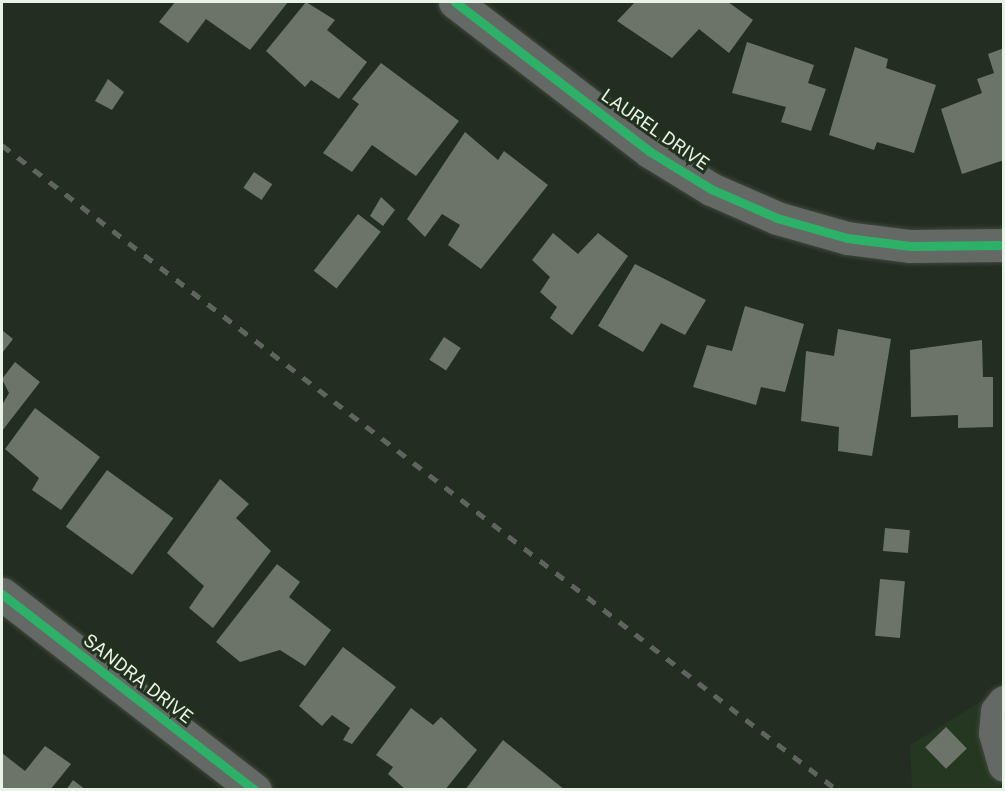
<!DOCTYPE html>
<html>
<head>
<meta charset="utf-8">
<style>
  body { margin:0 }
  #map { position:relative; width:1005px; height:791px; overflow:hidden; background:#242d22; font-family:"Public Sans",sans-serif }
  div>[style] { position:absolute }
  .built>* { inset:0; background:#253721 }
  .building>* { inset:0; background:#6c746a; transform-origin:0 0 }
  .roads { filter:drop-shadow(0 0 2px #40483e) drop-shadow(0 0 2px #40483e) }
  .minor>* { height:33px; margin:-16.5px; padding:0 16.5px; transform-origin:16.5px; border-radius:16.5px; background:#656965 }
  .rail>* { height:4.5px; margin-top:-2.25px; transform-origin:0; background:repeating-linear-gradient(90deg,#60645e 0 10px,transparent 0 20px) }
  .cycleway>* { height:9px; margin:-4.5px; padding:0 4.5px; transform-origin:4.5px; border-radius:4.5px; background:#2db169 }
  span { translate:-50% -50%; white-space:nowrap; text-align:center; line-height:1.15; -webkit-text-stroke:6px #21311e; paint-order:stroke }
  .street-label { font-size:18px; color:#e8f2e6 }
  .frame { position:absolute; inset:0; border:3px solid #e8f2e6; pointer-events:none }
</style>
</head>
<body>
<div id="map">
  <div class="built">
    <i style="clip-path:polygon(1003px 688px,1003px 789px,912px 789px,910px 745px)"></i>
  </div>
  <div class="building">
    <i style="clip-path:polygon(175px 2px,288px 2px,250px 50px,206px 19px,188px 43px,159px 22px)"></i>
    <i style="clip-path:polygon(306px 2px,335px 20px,327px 30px,367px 62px,339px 99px,311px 80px,305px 87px,266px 51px)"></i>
    <i style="clip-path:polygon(635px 2px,728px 2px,753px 20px,729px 53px,699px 29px,672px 58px,617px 21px)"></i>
    <i style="clip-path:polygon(747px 42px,814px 65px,808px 83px,826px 89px,811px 131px,781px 122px,786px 107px,732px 93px)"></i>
    <i style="clip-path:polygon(855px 47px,888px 59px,886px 68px,936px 85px,914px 153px,877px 142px,874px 150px,829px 135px)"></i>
    <i style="clip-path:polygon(1004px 48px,1004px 160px,962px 174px,941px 109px,982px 93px,977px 79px,994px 73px,988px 54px)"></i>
    <i style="clip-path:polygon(381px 63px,459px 121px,416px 176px,372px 145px,352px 172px,323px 153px,359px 104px,352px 99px)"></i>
    <i style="clip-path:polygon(108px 79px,124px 92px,112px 110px,95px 101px)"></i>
    <i style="clip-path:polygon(465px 132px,498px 160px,504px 151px,548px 185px,481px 269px,448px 245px,460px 225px,442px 214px,425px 237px,407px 219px)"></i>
    <i style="left:254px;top:172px;width:22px;height:19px;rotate:34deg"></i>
    <i style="clip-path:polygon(381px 197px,395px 210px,383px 226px,370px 216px)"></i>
    <i style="left:358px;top:214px;width:29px;height:72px;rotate:38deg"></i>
    <i style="clip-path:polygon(553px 233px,578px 254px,598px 233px,628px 256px,572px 335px,550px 318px,557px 307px,540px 292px,550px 277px,532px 260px)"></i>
    <i style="clip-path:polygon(635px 264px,706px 300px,685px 335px,661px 323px,643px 352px,598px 326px)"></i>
    <i style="clip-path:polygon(745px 306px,804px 324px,785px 392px,761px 387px,756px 405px,693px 387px,707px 345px,732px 351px)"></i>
    <i style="clip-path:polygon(838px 329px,891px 339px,872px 456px,838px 451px,839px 427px,801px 421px,806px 351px,834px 356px)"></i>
    <i style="clip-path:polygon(2px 330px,13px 339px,2px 353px)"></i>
    <i style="left:444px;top:337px;width:20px;height:27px;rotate:33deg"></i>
    <i style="clip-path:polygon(982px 340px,983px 377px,993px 377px,993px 427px,958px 428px,958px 415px,911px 417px,910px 350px)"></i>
    <i style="clip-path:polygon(15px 362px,40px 382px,2px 431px,2px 405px,9px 393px,2px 379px)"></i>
    <i style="clip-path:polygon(35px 408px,100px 457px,61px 510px,32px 490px,39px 478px,5px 449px)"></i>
    <i style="left:107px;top:470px;width:82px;height:70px;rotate:36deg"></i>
    <i style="clip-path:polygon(220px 479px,249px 504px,236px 518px,271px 551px,213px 628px,189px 608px,204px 586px,167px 553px)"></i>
    <i style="left:885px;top:528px;width:25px;height:23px;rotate:5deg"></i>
    <i style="clip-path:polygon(277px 564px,300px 582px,289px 597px,331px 630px,305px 666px,280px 650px,240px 662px,216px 642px)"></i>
    <i style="left:880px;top:579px;width:25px;height:57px;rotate:5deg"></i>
    <i style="clip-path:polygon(343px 647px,396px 687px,352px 744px,343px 740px,350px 728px,332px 715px,322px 726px,299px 706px)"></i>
    <i style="clip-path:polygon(411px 708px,433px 725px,441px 717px,477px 750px,445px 790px,406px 790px,388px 774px,393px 767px,376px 755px)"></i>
    <i style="left:946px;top:727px;width:30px;height:29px;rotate:46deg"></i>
    <i style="clip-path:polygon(503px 740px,565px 790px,465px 790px)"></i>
    <i style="clip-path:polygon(45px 746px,71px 764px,50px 790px,2px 790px,2px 753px,25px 771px)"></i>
    <i style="clip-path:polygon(73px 780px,86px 790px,66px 790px)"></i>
  </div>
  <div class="roads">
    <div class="minor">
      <i style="left:455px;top:2px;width:245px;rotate:37.5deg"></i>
      <i style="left:649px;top:151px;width:73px;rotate:31.5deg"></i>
      <i style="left:711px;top:189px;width:72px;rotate:23.7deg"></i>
      <i style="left:777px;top:218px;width:73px;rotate:15.9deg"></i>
      <i style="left:847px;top:238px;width:64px;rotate:7.2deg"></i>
      <i style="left:910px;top:246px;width:94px;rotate:-0.6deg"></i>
      <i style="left:2px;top:594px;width:320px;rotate:37.8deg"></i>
      <i style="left:1004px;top:702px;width:11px;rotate:128deg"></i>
      <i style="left:997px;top:711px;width:22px;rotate:95deg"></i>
      <i style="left:995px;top:733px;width:33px;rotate:74deg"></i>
    </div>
  </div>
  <div class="rail">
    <i style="left:2px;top:145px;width:1055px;rotate:37.68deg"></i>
  </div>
  <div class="cycleway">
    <i style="left:455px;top:2px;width:245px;rotate:37.5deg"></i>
    <i style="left:649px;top:151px;width:73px;rotate:31.5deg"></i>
    <i style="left:711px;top:189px;width:72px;rotate:23.7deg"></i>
    <i style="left:777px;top:218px;width:73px;rotate:15.9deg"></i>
    <i style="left:847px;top:238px;width:64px;rotate:7.2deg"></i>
    <i style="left:910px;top:246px;width:94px;rotate:-0.6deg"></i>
    <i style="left:2px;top:594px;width:320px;rotate:37.8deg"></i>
  </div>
  <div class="street-label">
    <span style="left:655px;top:130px;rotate:35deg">LAUREL DRIVE</span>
    <span style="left:138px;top:679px;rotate:38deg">SANDRA DRIVE</span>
  </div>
  <div class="frame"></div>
</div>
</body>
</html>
